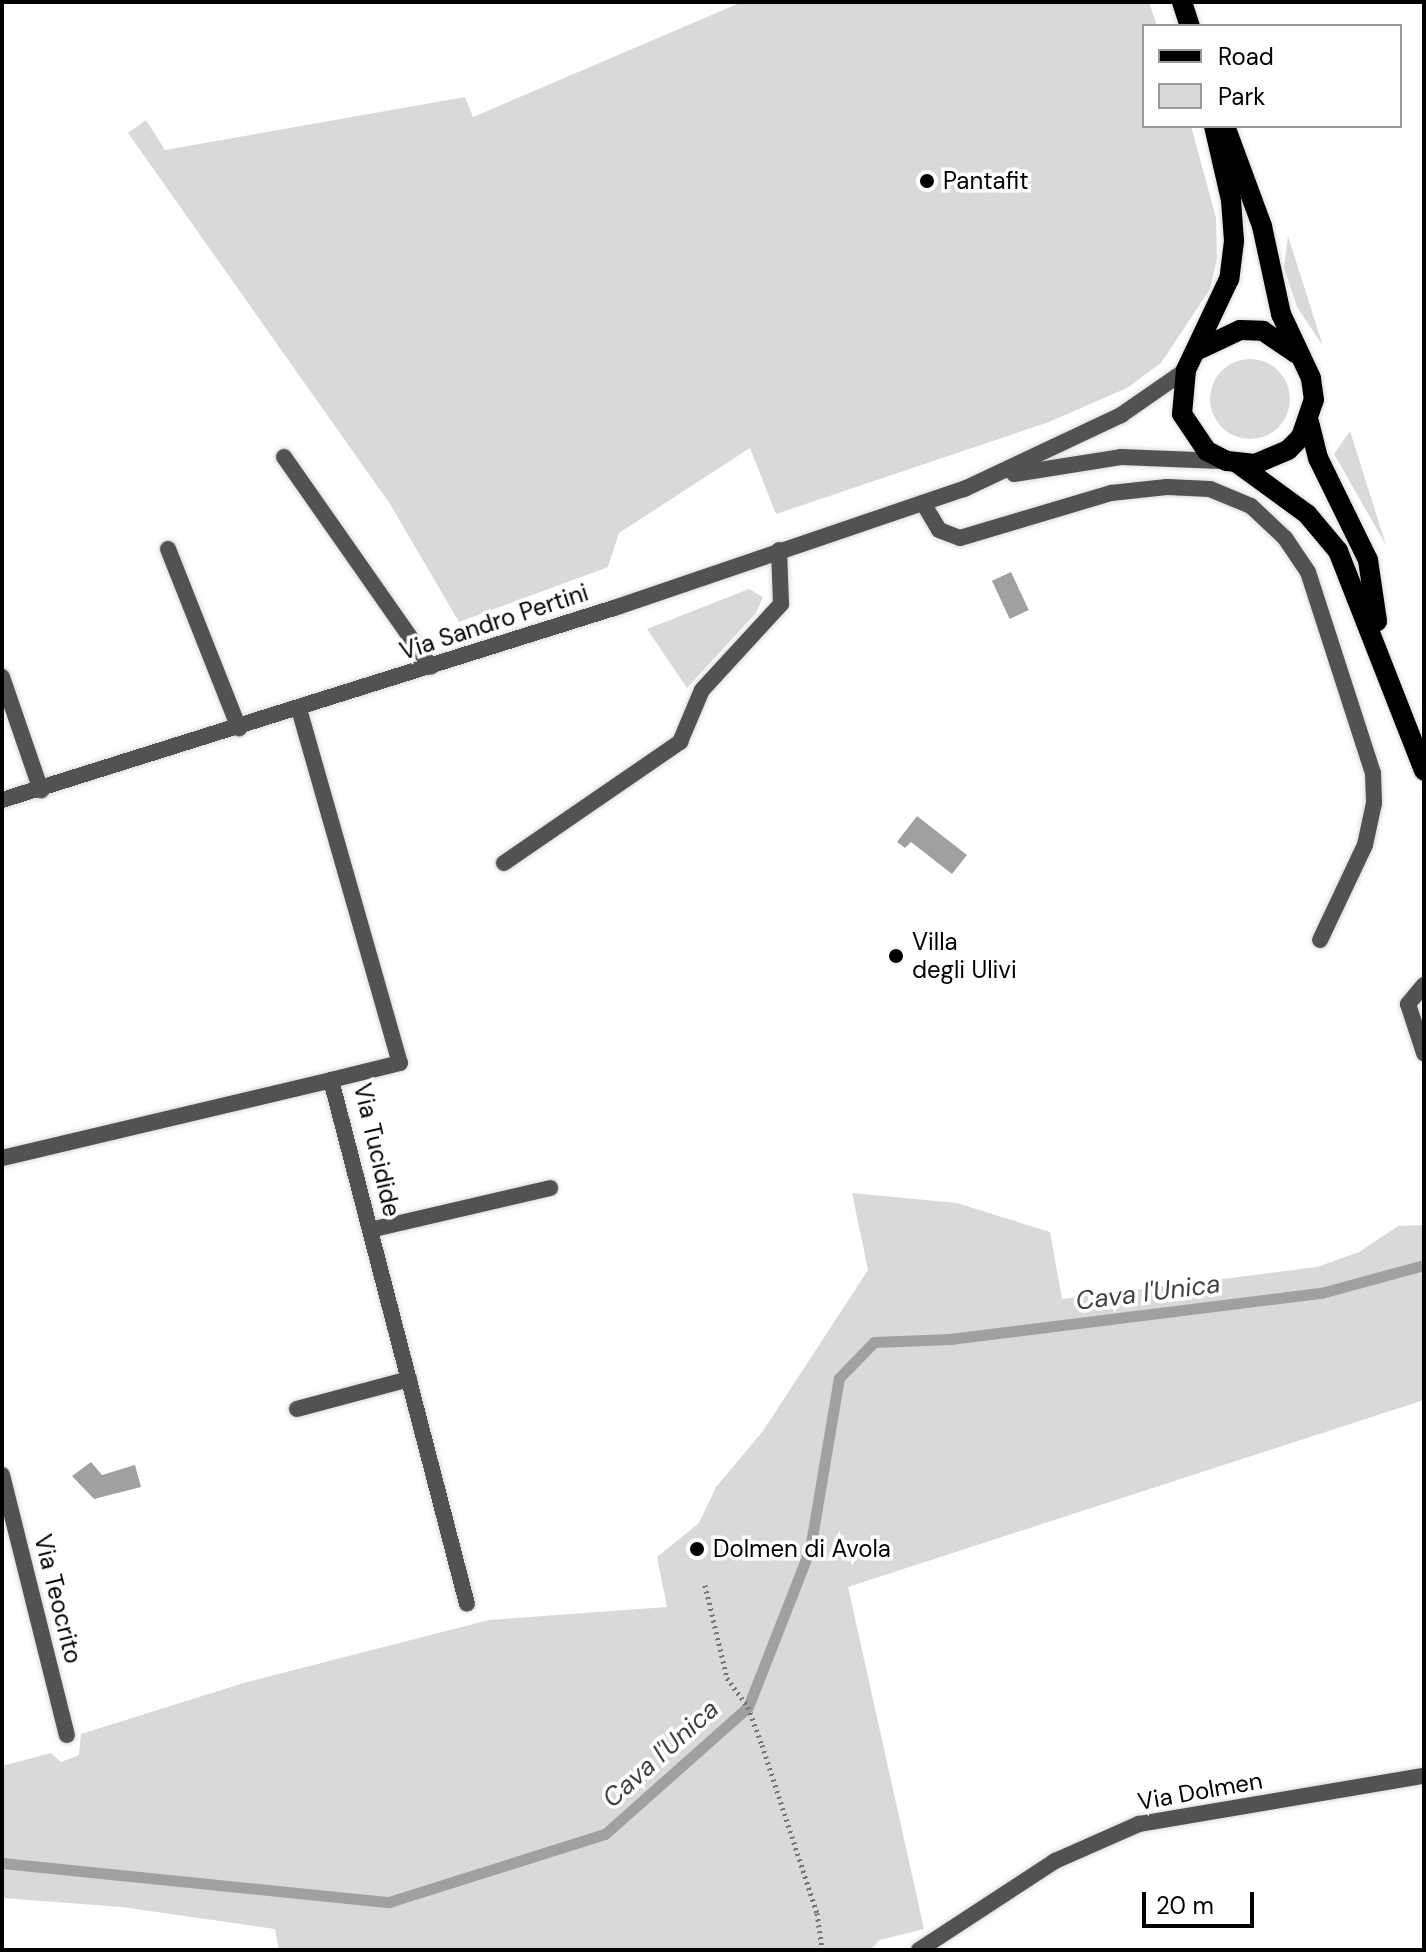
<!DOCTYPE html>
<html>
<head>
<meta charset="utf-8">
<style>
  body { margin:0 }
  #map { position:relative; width:1426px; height:1952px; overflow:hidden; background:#fff; font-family:"DM Sans",sans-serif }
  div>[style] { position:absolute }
  .green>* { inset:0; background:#d9d9d9 }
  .round { border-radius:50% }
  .water>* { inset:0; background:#a0a0a0; transform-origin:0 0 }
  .stream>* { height:11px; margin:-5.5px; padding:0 5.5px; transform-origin:5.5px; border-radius:5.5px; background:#a0a0a0 }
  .path>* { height:5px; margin-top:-2.5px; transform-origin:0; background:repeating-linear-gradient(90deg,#747474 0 2px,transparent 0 6px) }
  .roads { filter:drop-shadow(0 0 2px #dbdbdb) drop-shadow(0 0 2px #dbdbdb) }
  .service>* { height:16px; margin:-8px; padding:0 8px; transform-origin:8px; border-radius:8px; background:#525252 }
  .minor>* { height:16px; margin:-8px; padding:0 8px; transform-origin:8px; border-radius:8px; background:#525252 }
  .tertiary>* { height:16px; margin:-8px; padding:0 8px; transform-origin:8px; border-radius:8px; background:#525252 }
  .primary>* { height:20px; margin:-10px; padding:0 10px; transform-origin:10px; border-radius:10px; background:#000 }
  .dots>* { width:22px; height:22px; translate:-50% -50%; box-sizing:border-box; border:4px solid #fff; border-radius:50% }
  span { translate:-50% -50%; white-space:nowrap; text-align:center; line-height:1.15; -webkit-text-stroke:7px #fff; paint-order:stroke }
  .poi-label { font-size:24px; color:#000 }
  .left { translate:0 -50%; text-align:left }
  .street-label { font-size:24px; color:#000 }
  .water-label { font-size:26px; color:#414141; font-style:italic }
  .frame { position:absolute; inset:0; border:4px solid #000; pointer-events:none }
  .legend { position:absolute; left:1142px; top:24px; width:260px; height:104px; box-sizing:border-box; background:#fff; border:2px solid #999; margin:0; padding:10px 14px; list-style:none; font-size:24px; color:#000 }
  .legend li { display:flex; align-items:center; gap:16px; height:40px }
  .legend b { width:40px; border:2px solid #999 }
  .scale { position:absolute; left:1142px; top:1892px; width:112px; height:36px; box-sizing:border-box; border:4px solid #000; border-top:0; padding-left:10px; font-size:24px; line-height:28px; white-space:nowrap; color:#000; -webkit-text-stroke:6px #fff; paint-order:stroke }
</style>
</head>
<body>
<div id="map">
  <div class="green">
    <i style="clip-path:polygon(742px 2px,1149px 2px,1157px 26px,1144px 26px,1144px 126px,1191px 126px,1216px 218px,1217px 259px,1210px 289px,1161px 363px,1127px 388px,1049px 422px,776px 514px,750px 448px,619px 533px,608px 567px,459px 622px,390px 504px,128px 133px,146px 120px,165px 150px,465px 97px,473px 117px)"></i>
    <i style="clip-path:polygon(1288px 236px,1323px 346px,1297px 307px,1284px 268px)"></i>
    <i class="round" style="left:1210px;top:359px;width:80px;height:80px"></i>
    <i style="clip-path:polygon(1350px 431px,1386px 545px,1334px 454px)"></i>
    <i style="clip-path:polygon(749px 589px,763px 597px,756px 613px,687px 688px,647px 629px)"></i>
    <i style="clip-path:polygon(852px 1193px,957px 1203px,1050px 1232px,1062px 1299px,1317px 1267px,1359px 1252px,1398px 1226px,1424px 1225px,1424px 1400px,848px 1587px,924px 1929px,880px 1940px,870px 1950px,279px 1950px,275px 1929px,122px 1907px,2px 1898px,2px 1766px,51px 1753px,61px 1762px,79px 1755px,81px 1734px,247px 1682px,454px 1629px,489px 1620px,667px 1607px,657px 1557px,699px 1523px,716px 1487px,763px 1431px,868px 1270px)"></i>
  </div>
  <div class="water">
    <i style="left:1011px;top:572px;width:42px;height:21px;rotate:65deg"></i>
    <i style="clip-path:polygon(917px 816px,967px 855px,952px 874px,911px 842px,905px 848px,897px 842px)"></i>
    <i style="clip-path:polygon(91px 1462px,102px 1475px,135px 1465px,141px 1487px,94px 1499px,72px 1476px)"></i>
  </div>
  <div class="stream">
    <i style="left:2px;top:1863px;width:389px;rotate:5.8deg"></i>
    <i style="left:389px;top:1902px;width:226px;rotate:-17.5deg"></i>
    <i style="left:605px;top:1834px;width:191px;rotate:-41.6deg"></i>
    <i style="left:748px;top:1707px;width:170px;rotate:-68.6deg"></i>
    <i style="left:810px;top:1549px;width:173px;rotate:-80.4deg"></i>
    <i style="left:839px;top:1378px;width:50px;rotate:-45.8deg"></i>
    <i style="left:874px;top:1342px;width:76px;rotate:-2.3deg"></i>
    <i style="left:950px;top:1339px;width:374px;rotate:-7.1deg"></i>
    <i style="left:1321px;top:1293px;width:107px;rotate:-15.2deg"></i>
  </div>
  <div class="path">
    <i style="left:705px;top:1585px;width:96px;rotate:76.7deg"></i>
    <i style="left:727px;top:1678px;width:36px;rotate:54deg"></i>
    <i style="left:748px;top:1707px;width:40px;rotate:69.8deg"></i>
    <i style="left:762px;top:1745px;width:177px;rotate:71.9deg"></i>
    <i style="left:817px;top:1913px;width:37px;rotate:82deg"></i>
  </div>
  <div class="roads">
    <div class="service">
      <i style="left:284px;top:457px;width:256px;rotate:55deg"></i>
      <i style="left:168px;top:549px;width:193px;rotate:68.4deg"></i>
      <i style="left:504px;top:863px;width:214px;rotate:-34.5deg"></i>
      <i style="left:680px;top:742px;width:56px;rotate:-67.1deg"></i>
      <i style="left:702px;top:690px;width:117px;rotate:-47.4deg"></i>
      <i style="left:781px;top:604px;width:54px;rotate:-92.1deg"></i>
      <i style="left:1424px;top:985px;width:25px;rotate:130deg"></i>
      <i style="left:1408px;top:1004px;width:52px;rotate:71.9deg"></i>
    </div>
    <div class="minor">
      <i style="left:923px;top:503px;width:31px;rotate:59deg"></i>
      <i style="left:939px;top:530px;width:22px;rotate:21deg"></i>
      <i style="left:960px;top:538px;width:158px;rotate:-16.6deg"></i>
      <i style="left:1111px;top:493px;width:56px;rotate:-6.1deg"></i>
      <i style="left:1167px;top:487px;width:43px;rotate:2.7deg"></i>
      <i style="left:1210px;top:489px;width:44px;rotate:22.5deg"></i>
      <i style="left:1251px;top:506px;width:47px;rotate:43.3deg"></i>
      <i style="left:1285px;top:538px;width:41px;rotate:55.9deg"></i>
      <i style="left:1308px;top:572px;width:211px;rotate:72.1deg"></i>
      <i style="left:1373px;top:773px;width:30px;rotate:88deg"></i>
      <i style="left:1374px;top:803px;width:43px;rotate:102.1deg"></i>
      <i style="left:1365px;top:845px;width:105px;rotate:115.3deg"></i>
      <i style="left:2px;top:677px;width:120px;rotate:71deg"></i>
      <i style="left:299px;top:709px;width:368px;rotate:74.1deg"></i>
      <i style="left:400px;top:1063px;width:71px;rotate:166.2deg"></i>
      <i style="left:331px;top:1080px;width:541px;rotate:75.45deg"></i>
      <i style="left:2px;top:1158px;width:338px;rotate:-13.3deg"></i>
      <i style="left:370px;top:1230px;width:185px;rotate:-13.1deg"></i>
      <i style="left:297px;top:1409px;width:116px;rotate:-15deg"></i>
      <i style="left:2px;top:1475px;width:268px;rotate:76deg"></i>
      <i style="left:919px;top:1950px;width:163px;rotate:-33.2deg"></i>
      <i style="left:1055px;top:1861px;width:92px;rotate:-23.8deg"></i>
      <i style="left:1139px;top:1824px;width:289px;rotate:-9.6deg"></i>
    </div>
    <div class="tertiary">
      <i style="left:1014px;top:474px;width:108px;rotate:-9deg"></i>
      <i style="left:1121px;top:457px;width:100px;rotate:2.3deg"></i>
      <i style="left:2px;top:800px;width:641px;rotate:-17.42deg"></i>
      <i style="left:614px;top:608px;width:370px;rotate:-18.8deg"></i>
      <i style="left:964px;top:489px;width:174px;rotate:-25.2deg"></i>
      <i style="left:1121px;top:415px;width:79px;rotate:-34.7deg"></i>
    </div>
    <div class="primary">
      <i style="left:1182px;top:2px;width:25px;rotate:72deg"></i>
      <i style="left:1214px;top:126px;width:76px;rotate:77.1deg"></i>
      <i style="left:1231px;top:200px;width:41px;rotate:85.8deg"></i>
      <i style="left:1234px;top:241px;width:38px;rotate:97deg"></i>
      <i style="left:1229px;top:279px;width:101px;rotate:115.3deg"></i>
      <i style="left:1186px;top:370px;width:44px;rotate:95.2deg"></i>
      <i style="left:1182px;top:414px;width:45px;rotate:56deg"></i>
      <i style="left:1207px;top:451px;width:22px;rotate:27deg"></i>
      <i style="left:1227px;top:461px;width:28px;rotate:6deg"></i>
      <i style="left:1255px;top:464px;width:36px;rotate:-23deg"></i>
      <i style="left:1288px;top:450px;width:18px;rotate:-45deg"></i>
      <i style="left:1301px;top:437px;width:39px;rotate:-71deg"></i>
      <i style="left:1314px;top:400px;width:22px;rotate:-98deg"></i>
      <i style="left:1311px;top:378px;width:71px;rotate:-115.1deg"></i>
      <i style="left:1281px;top:314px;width:90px;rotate:-102.2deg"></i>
      <i style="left:1262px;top:226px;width:107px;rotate:-110.3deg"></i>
      <i style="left:1200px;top:349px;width:44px;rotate:-25.4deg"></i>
      <i style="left:1240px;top:330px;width:23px;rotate:2deg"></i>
      <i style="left:1263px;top:331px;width:40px;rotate:34deg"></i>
      <i style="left:1309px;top:422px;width:37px;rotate:76deg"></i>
      <i style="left:1318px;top:458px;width:114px;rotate:63.9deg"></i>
      <i style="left:1368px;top:560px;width:62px;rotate:81.6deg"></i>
      <i style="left:1237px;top:463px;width:87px;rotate:36.1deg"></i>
      <i style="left:1307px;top:514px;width:48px;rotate:50deg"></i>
      <i style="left:1338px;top:551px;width:236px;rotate:68.6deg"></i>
    </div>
  </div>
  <div class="dots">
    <i style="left:927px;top:181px;background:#000"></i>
    <i style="left:896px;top:956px;background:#000"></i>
    <i style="left:697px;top:1549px;background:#000"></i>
  </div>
  <div class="poi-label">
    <span class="left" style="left:943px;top:181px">Pantafit</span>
    <span class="left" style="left:912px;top:956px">Villa<br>degli Ulivi</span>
    <span class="left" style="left:713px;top:1549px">Dolmen di Avola</span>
  </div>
  <div class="street-label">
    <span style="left:494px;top:622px;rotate:-18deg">Via Sandro Pertini</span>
    <span style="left:377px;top:1150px;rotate:77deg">Via Tucidide</span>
    <span style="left:58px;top:1599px;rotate:76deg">Via Teocrito</span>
    <span style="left:1200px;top:1791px;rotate:-10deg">Via Dolmen</span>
  </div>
  <div class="water-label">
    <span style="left:1148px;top:1293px;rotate:-7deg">Cava l'Unica</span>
    <span style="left:661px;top:1754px;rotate:-42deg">Cava l'Unica</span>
  </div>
  <div class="frame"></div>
  <ul class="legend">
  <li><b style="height:10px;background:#000"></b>Road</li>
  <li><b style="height:22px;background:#d9d9d9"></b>Park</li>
  </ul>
  <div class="scale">20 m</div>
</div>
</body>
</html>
